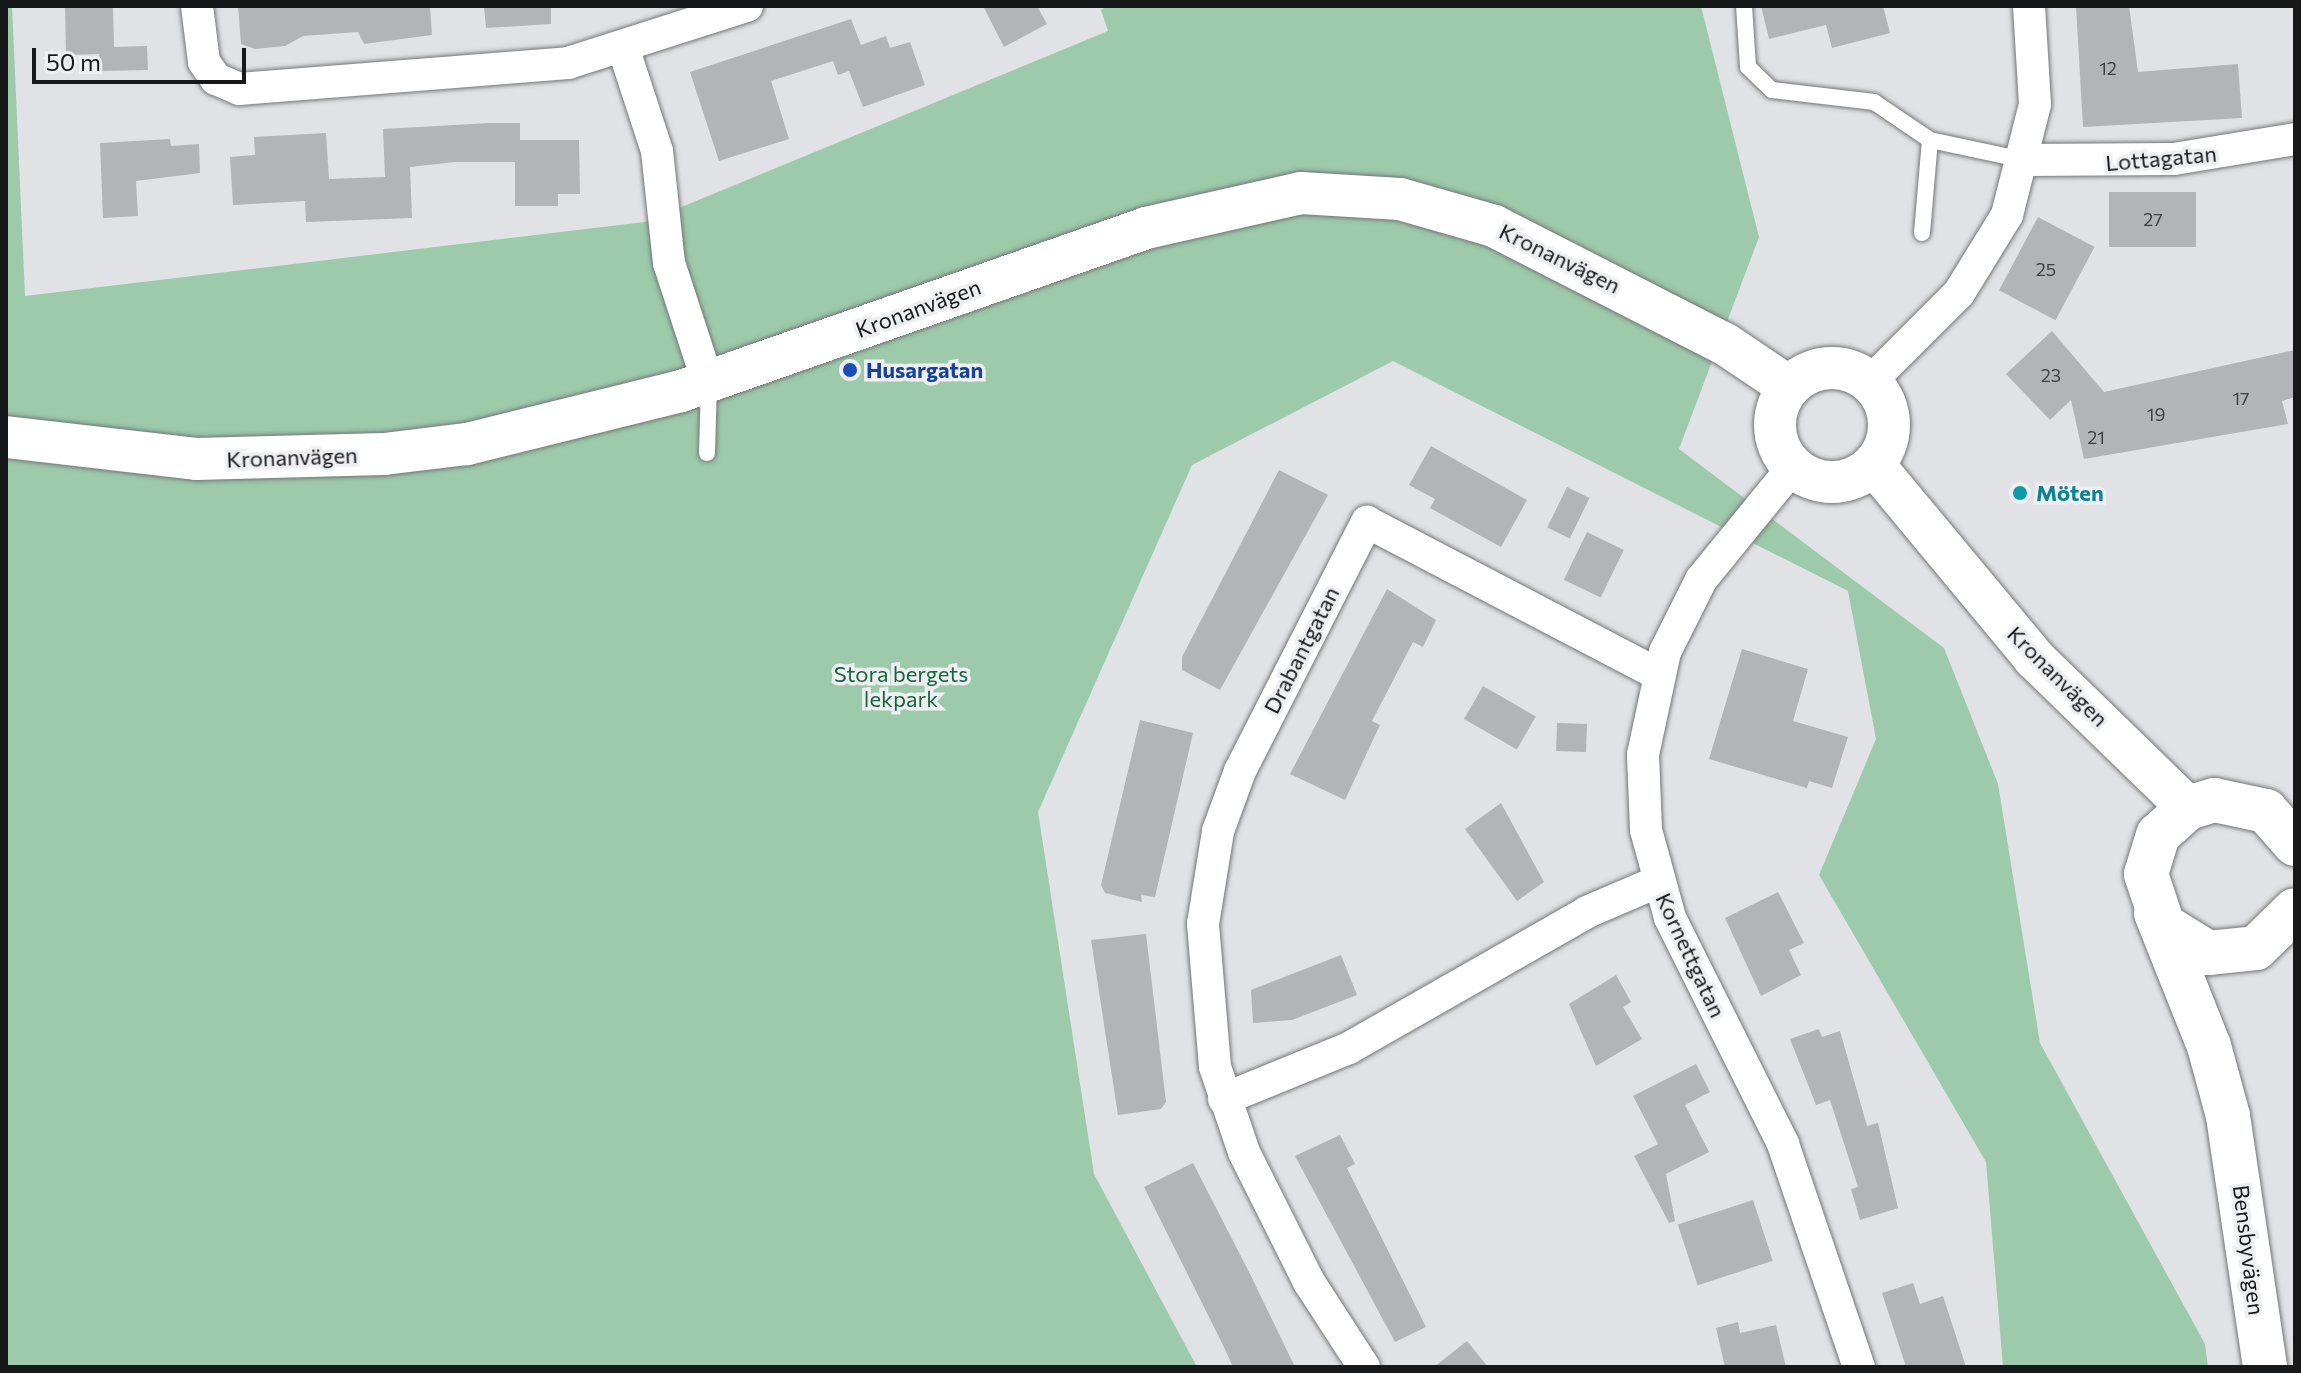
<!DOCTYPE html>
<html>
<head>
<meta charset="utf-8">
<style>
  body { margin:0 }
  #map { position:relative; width:2301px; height:1373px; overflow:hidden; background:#e0e2e5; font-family:Commissioner,sans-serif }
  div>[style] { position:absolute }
  .green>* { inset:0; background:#9dcaab }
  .building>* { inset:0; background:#b2b4b7; transform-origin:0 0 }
  .roads { filter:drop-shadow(0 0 2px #747678) drop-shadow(0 0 2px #747678) }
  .service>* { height:16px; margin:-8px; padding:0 8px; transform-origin:8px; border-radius:8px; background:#fff }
  .minor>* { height:32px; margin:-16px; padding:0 16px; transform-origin:16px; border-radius:16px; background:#fff }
  .tertiary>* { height:42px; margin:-21px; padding:0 21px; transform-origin:21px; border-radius:21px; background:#fff }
  .tertiary>.ring { margin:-21px; padding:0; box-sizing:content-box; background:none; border:42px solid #fff; border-radius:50% }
  .secondary>* { height:44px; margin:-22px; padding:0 22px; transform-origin:22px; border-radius:22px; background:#fff }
  .dots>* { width:22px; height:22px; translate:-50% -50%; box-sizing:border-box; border:4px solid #edeff2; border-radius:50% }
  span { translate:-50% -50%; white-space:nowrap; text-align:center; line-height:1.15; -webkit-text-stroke:7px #edeff2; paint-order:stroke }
  .number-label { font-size:18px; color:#3e3f40 }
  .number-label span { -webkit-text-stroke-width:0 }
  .street-label { font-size:22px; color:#171819 }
  .transit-label { font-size:22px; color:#164399; font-weight:700 }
  .left { translate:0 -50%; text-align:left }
  .culture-label { font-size:22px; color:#0d838f; font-weight:700 }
  .park-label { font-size:22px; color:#16673c }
  .frame { position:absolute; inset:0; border:8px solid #171819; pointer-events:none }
  .scale { position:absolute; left:32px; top:48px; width:214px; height:36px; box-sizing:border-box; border:4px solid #171819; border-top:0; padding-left:10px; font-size:24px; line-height:28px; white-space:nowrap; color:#171819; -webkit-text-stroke:6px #edeff2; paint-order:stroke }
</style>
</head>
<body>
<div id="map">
  <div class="green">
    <i style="clip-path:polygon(6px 6px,12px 6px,25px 296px,645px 222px,1108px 31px,1101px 10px,1107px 6px,1701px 6px,1759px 237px,1679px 449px,1944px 648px,1998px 784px,2040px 1043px,2205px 1344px,2208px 1367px,2003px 1367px,1986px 1162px,1819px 875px,1876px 739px,1848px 591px,1393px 361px,1192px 465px,1038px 812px,1094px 1174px,1197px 1367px,6px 1367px)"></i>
  </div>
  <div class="building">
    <i style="clip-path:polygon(65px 6px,113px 6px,114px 47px,147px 46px,148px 70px,100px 71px,99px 54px,66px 55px)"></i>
    <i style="clip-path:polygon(238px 6px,430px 6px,432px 35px,364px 44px,358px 32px,303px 36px,285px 46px,255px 49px,241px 44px)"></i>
    <i style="clip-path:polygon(484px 6px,551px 6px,551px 24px,486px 28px)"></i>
    <i style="clip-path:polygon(983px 6px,1037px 6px,1047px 24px,1004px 47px)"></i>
    <i style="clip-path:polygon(1761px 6px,1883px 6px,1890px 33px,1832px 48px,1826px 25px,1769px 39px)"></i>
    <i style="clip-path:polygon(2076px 6px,2129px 6px,2138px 72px,2238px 64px,2242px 118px,2083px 127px)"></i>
    <i style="clip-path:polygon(851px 19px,861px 45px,886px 36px,890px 48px,910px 42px,925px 85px,863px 107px,849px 71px,838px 75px,833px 61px,771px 81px,789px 139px,719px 161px,690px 72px)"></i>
    <i style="clip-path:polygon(490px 123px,520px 123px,520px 140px,579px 140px,580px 194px,558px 194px,558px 206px,515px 206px,515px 162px,455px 162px,410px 167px,412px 218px,306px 222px,305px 201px,233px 205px,230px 157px,255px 155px,254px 137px,326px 133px,329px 179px,385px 177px,383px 129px)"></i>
    <i style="clip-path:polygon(170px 139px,171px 146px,199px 144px,200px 173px,136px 181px,138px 216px,103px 218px,100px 143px)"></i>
    <i style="left:2109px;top:192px;width:87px;height:55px"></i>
    <i style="left:2038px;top:217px;width:64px;height:83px;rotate:28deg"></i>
    <i style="clip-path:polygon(2052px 331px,2104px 392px,2295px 350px,2295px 397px,2282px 401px,2288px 424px,2084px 459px,2071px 400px,2050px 420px,2006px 374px)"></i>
    <i style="clip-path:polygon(1431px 446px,1527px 500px,1501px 547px,1430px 508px,1435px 499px,1409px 485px)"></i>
    <i style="clip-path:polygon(1279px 470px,1328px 495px,1220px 690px,1182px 670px,1182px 657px)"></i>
    <i style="left:1567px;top:487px;width:25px;height:45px;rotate:26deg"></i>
    <i style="left:1587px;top:532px;width:41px;height:53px;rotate:26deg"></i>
    <i style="clip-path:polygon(1387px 589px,1436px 620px,1423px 647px,1413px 642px,1372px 721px,1380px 725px,1345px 800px,1290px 774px)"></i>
    <i style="clip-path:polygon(1742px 649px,1808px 669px,1793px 721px,1848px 737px,1832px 788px,1809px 781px,1807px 788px,1709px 759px)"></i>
    <i style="left:1483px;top:686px;width:61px;height:38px;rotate:30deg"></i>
    <i style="clip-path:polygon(1140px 720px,1193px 733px,1155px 897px,1141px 895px,1142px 902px,1105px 893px,1101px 885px)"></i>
    <i style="left:1557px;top:723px;width:30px;height:28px;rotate:2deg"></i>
    <i style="clip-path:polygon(1501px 803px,1544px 882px,1517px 901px,1465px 829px)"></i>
    <i style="clip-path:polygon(1778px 892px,1804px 943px,1789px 950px,1801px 975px,1761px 996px,1725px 918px)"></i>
    <i style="clip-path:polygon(1146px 934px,1166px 1102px,1161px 1109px,1118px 1115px,1091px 940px)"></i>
    <i style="clip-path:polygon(1341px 955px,1357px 995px,1292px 1020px,1253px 1023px,1251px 990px)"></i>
    <i style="clip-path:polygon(1616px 975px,1631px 1002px,1623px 1007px,1642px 1039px,1596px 1066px,1569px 1004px)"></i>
    <i style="clip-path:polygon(1819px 1029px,1822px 1037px,1840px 1031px,1867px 1126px,1878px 1123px,1898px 1208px,1860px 1220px,1851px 1189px,1858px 1187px,1830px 1100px,1816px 1105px,1790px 1039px)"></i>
    <i style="clip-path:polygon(1696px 1064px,1710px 1092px,1685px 1105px,1709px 1152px,1666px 1174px,1675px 1221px,1669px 1223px,1634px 1156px,1658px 1144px,1633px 1096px)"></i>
    <i style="clip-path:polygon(1340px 1135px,1355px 1164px,1347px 1168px,1426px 1327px,1395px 1342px,1295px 1156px)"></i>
    <i style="clip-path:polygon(1193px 1163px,1250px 1274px,1295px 1367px,1233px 1367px,1223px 1345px,1144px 1187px)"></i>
    <i style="left:1753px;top:1200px;width:64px;height:79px;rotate:72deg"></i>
    <i style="clip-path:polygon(1913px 1283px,1920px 1304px,1943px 1296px,1966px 1367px,1906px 1367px,1882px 1293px)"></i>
    <i style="clip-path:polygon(1738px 1322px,1740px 1333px,1776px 1325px,1786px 1367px,1725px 1367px,1716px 1328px)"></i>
    <i style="clip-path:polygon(1467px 1341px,1488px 1367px,1434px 1367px)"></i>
  </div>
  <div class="roads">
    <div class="service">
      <i style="left:1744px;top:6px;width:61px;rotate:86.2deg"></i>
      <i style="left:1748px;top:67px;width:33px;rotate:44deg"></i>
      <i style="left:1772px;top:90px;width:103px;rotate:6.7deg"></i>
      <i style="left:1874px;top:102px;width:68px;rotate:34.2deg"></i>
      <i style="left:1930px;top:140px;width:96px;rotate:12deg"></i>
      <i style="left:1922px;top:233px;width:93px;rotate:-85.1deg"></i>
      <i style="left:707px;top:453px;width:70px;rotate:-88.4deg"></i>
    </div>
    <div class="minor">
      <i style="left:197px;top:6px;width:56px;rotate:82.9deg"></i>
      <i style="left:204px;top:62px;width:21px;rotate:55deg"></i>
      <i style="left:216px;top:79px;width:25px;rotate:23deg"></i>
      <i style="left:239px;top:89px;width:330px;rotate:-4.5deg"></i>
      <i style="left:568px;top:63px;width:188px;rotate:-17.7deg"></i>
      <i style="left:623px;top:47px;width:109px;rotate:71.9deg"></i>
      <i style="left:657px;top:151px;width:113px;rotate:83.9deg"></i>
      <i style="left:669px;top:263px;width:125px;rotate:71.9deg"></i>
      <i style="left:2026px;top:160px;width:148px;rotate:-0.4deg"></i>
      <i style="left:2174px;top:159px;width:123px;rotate:-9.4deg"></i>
      <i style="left:1870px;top:382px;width:126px;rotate:-45deg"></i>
      <i style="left:1959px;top:293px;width:92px;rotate:-58.4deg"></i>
      <i style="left:2007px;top:215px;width:114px;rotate:-75.8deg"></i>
      <i style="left:2035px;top:104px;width:98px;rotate:-93.5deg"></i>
      <i style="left:1793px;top:467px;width:146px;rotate:129.2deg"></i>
      <i style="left:1701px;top:580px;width:80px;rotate:116.6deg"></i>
      <i style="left:1665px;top:652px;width:105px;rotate:102.1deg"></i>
      <i style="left:1643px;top:755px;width:75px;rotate:87.7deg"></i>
      <i style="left:1646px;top:830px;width:91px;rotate:74.7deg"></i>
      <i style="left:1670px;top:918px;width:253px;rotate:63.4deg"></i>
      <i style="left:1783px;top:1144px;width:236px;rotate:71.2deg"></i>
      <i style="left:1224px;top:1099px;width:135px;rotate:-22.2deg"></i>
      <i style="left:1349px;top:1048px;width:274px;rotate:-29.7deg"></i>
      <i style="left:1587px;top:912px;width:76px;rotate:-23.2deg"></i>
      <i style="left:1364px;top:1367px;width:101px;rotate:-122.9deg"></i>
      <i style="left:1309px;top:1282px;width:145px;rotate:-116.6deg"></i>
      <i style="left:1244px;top:1152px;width:90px;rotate:-108.8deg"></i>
      <i style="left:1215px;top:1067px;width:144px;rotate:-94.8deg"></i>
      <i style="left:1203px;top:924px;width:94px;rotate:-80.8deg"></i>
      <i style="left:1218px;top:831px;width:64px;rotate:-69.9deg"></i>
      <i style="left:1240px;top:771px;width:280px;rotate:-63deg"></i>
      <i style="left:1367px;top:522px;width:328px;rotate:27.6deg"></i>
    </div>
    <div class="tertiary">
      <i class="ring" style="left:1775px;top:368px;width:72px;height:72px"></i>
      <i style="left:6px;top:437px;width:191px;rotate:6.6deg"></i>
      <i style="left:196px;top:459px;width:188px;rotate:-1.5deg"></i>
      <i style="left:384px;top:454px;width:84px;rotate:-6.9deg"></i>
      <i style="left:467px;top:444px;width:220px;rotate:-13.9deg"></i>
      <i style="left:681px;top:391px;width:493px;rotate:-19.3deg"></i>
      <i style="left:1146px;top:228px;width:159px;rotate:-12.7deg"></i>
      <i style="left:1301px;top:193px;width:99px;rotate:3.5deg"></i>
      <i style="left:1400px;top:199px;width:98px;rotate:16deg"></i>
      <i style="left:1494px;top:226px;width:259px;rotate:27.1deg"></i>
      <i style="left:1725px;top:344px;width:77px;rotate:33.9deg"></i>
      <i style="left:1874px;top:465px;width:251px;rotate:50.3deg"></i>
      <i style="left:2034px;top:658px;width:215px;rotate:44.2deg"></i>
    </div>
    <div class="secondary">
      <i style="left:2295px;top:844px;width:44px;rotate:-131.3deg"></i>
      <i style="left:2266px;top:811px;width:53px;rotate:-168.1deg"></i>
      <i style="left:2214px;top:800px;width:27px;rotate:163deg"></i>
      <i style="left:2188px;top:808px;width:40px;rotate:138deg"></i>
      <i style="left:2158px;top:835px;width:41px;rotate:107.1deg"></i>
      <i style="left:2146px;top:874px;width:54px;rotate:71.6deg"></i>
      <i style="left:2163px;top:925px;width:53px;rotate:31.9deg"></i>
      <i style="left:2208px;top:953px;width:48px;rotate:-5.9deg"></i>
      <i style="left:2256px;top:948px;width:54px;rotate:-44.3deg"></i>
      <i style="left:2156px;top:913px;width:143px;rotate:68.3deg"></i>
      <i style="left:2209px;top:1046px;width:73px;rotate:74.8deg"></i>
      <i style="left:2228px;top:1116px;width:254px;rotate:81.6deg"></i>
    </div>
  </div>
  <div class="dots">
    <i style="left:850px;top:370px;background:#1a4fb4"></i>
    <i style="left:2020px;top:493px;background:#0f9aa8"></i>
  </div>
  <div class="number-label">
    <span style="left:2108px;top:68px">12</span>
    <span style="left:2153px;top:219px">27</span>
    <span style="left:2046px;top:269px">25</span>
    <span style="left:2051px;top:375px">23</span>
    <span style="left:2241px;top:398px">17</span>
    <span style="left:2156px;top:414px">19</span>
    <span style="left:2096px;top:437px">21</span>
  </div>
  <div class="street-label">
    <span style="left:2161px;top:158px;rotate:-5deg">Lottagatan</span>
    <span style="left:1560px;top:258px;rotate:26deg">Kronanvägen</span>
    <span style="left:918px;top:308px;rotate:-20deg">Kronanvägen</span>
    <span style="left:292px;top:457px;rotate:-2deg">Kronanvägen</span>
    <span style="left:1301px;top:650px;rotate:-63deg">Drabantgatan</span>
    <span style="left:2058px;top:676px;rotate:45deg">Kronanvägen</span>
    <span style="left:1691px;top:955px;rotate:65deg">Kornettgatan</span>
    <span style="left:2249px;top:1250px;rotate:83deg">Bensbyvägen</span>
  </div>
  <div class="transit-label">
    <span class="left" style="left:866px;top:370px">Husargatan</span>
  </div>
  <div class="culture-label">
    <span class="left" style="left:2036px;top:493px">Möten</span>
  </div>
  <div class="park-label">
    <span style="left:901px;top:686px">Stora bergets<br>lekpark</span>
  </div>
  <div class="frame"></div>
  <div class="scale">50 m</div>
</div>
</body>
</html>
